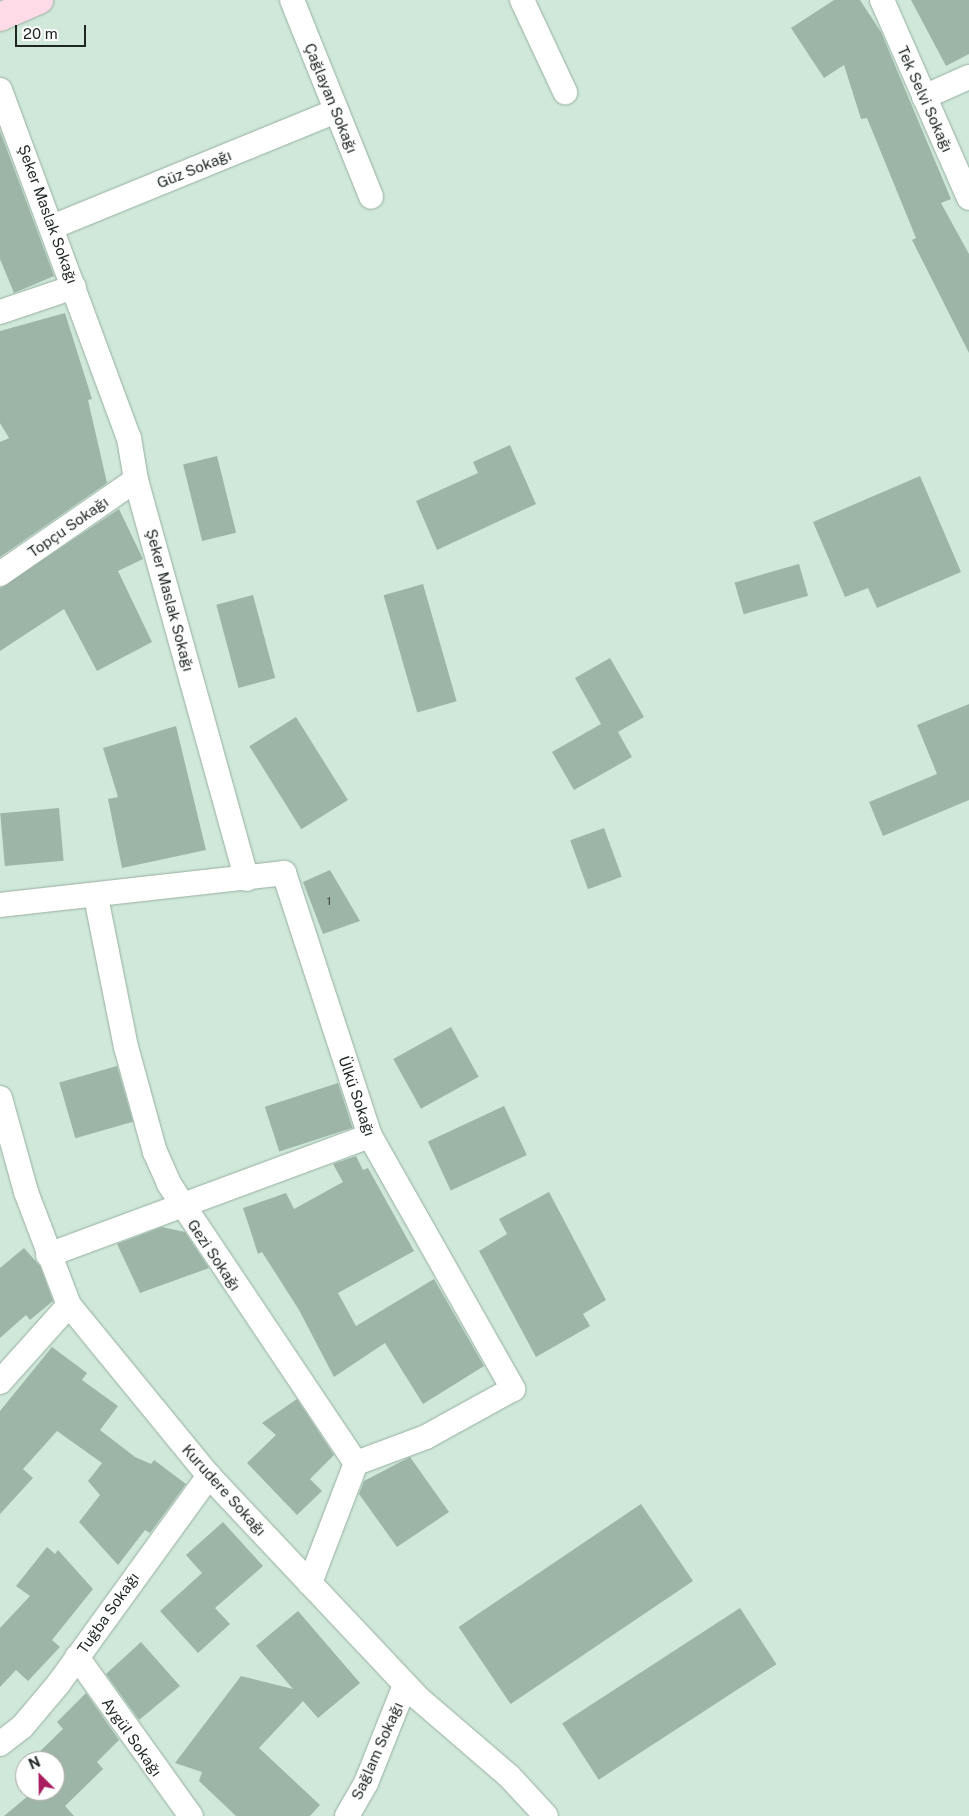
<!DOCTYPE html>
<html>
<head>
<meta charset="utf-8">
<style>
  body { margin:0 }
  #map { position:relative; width:969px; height:1816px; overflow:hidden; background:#cfe8d9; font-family:"Public Sans",sans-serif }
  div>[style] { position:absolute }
  .building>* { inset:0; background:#9db5a7; transform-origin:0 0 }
  .roads { filter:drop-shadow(0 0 1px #97afa0) drop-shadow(0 0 1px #97afa0) }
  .minor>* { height:24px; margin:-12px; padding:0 12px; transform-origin:12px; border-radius:12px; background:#fff }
  .primary>* { height:28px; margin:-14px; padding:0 14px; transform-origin:14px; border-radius:14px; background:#fedbe6 }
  span { translate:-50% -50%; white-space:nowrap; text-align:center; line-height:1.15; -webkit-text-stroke:4px #fff; paint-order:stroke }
  .number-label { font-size:12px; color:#3d4a42 }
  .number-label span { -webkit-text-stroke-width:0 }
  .street-label { font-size:15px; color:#1d2621 }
  .north { position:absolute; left:15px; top:1751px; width:50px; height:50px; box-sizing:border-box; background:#fff; border:1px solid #a5a8a6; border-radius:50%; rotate:337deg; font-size:14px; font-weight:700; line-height:20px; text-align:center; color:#1d2621 }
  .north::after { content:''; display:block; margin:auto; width:18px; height:22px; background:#a91e60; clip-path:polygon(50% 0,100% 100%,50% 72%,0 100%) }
  .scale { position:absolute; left:15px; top:25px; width:71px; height:22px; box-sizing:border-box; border:2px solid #1d2621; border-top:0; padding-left:6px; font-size:15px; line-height:18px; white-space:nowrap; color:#1d2621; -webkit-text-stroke:4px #fff; paint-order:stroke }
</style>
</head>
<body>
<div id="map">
  <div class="building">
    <i style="clip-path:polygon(834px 0,860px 0,881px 32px,951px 199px,941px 203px,969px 254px,969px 353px,912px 240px,916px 238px,867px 118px,861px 119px,844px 65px,824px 78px,791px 28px)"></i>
    <i style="clip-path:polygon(911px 0,969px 0,969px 54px,946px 66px)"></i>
    <i style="clip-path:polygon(0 131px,54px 276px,14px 293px,0 259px)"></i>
    <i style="clip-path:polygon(65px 313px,92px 399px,88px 400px,107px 483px,0 557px,0 442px,9px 438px,0 423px,0 331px)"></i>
    <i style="clip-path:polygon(510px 445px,536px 504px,437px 550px,416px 501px,478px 473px,473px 462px)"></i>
    <i style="left:217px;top:456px;width:79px;height:35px;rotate:76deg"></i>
    <i style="clip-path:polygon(920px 476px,961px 572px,877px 608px,868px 588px,845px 597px,813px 522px)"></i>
    <i style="clip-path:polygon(119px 509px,143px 559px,118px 571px,152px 642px,97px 671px,64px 609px,0 651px,0 588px)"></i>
    <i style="left:799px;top:564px;width:33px;height:67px;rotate:74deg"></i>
    <i style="left:423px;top:584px;width:122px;height:41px;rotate:74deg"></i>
    <i style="left:253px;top:595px;width:86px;height:38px;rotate:75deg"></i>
    <i style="clip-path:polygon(610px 658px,644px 717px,618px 732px,632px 757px,574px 790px,552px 752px,601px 724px,575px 678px)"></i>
    <i style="clip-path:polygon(969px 704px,969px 800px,883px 836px,869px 802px,937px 774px,917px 725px)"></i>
    <i style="left:296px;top:717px;width:98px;height:55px;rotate:58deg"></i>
    <i style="clip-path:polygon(176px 726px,206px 850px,122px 868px,108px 799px,118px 797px,103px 748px)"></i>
    <i style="left:59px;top:808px;width:53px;height:59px;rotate:85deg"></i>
    <i style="left:604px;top:828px;width:52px;height:36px;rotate:70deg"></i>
    <i style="clip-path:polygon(330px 870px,360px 921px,323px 934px,303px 882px)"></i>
    <i style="left:451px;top:1027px;width:57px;height:66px;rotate:61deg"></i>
    <i style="left:117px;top:1066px;width:58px;height:60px;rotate:74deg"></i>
    <i style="left:338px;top:1083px;width:47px;height:77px;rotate:72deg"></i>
    <i style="left:504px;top:1106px;width:54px;height:84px;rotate:65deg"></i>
    <i style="clip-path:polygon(356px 1156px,363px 1170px,368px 1168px,414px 1251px,338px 1293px,356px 1326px,434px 1279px,484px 1366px,423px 1404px,385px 1343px,334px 1377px,299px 1310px,262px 1252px,258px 1254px,243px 1208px,286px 1193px,294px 1209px,343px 1182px,333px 1164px)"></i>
    <i style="clip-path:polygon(549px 1192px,606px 1300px,583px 1314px,590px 1326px,536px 1357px,479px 1251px,507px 1234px,499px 1219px)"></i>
    <i style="clip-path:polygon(162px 1227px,185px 1232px,209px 1268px,140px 1293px,117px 1244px)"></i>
    <i style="clip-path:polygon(24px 1248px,40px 1266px,53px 1301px,30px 1320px,26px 1315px,0 1338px,0 1268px)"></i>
    <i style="clip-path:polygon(52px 1347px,87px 1373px,82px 1380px,118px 1406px,100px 1430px,135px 1457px,151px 1464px,154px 1460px,186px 1484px,150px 1533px,145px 1530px,118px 1565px,79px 1522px,100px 1495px,88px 1481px,102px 1463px,57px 1431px,23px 1469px,33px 1478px,0 1514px,0 1411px)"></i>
    <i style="clip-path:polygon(297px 1399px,334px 1455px,310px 1479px,322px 1491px,297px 1515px,247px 1463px,276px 1435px,262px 1423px)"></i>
    <i style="clip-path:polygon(410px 1457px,449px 1512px,397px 1547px,359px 1494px,364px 1481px)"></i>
    <i style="left:641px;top:1504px;width:93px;height:220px;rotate:56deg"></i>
    <i style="clip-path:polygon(223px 1522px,263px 1566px,215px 1608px,230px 1624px,198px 1653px,160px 1611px,202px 1573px,186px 1555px)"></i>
    <i style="clip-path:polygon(47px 1547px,55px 1554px,58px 1550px,93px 1589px,52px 1640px,60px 1647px,28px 1681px,16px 1670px,0 1687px,0 1628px,30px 1596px,16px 1586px)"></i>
    <i style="left:740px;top:1608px;width:67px;height:212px;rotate:57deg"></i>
    <i style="clip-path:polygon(298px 1611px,360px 1683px,318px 1718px,303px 1701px,259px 1748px,320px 1805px,310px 1816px,236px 1816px,199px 1781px,202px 1772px,175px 1763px,241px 1676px,293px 1689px,256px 1646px)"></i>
    <i style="clip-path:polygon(141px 1642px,180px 1686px,139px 1720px,106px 1674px)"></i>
    <i style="clip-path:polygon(86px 1693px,119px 1740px,97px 1762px,103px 1769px,65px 1806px,74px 1816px,4px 1816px,34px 1791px,55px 1791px,55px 1761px,33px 1758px,63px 1729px,57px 1722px)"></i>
  </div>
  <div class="roads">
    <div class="minor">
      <i style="left:292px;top:0;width:212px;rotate:68.1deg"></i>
      <i style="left:522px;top:0;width:102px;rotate:64.9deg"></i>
      <i style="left:882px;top:0;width:216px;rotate:66.3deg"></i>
      <i style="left:0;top:90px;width:371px;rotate:69.7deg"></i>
      <i style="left:129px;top:438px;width:43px;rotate:80.5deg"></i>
      <i style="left:136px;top:480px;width:414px;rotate:74.5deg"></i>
      <i style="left:924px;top:97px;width:49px;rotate:-24deg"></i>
      <i style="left:52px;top:227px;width:307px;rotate:-22.2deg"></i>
      <i style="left:0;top:312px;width:78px;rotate:-18.7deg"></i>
      <i style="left:0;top:574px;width:165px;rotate:-34.7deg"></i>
      <i style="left:96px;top:897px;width:153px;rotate:78.7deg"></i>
      <i style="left:126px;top:1047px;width:109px;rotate:74.6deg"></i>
      <i style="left:155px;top:1152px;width:35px;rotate:66deg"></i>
      <i style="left:169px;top:1184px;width:336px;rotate:56.2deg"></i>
      <i style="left:356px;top:1463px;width:129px;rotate:111deg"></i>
      <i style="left:0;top:905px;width:286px;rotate:-6.4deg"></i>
      <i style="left:284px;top:873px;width:277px;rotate:71.9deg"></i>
      <i style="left:370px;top:1136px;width:291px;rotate:60.5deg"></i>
      <i style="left:513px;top:1389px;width:99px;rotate:151.1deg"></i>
      <i style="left:426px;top:1437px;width:75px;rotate:159.6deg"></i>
      <i style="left:0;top:1098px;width:98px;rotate:74.5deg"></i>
      <i style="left:26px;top:1192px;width:121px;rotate:69.2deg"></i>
      <i style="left:69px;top:1305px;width:221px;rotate:50.7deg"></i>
      <i style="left:209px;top:1476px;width:303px;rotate:46.7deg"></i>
      <i style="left:417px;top:1697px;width:121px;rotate:40.7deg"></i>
      <i style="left:509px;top:1776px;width:54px;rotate:47.2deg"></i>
      <i style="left:48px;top:1255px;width:343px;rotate:-20.3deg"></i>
      <i style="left:0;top:1382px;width:103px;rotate:-48.1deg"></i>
      <i style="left:77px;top:1657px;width:196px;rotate:54.4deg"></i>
      <i style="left:0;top:1744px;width:28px;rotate:-38deg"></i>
      <i style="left:22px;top:1727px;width:57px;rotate:-49.9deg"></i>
      <i style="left:59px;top:1683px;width:256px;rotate:-54.1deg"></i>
      <i style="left:347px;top:1816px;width:38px;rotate:-60deg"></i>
      <i style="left:366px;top:1783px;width:105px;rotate:-68.3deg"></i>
    </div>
    <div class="primary">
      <i style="left:0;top:17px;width:43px;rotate:-23.6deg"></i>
    </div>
  </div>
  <div class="number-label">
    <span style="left:329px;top:902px">1</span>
  </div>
  <div class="street-label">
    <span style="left:331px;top:98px;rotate:68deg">Çağlayan Sokağı</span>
    <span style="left:925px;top:99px;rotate:66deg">Tek Selvi Sokağı</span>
    <span style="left:194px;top:169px;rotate:-22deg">Güz Sokağı</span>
    <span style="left:48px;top:214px;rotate:70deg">Şeker Maslak Sokağı</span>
    <span style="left:68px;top:527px;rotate:-35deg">Topçu Sokağı</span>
    <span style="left:170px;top:600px;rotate:75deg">Şeker Maslak Sokağı</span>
    <span style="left:357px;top:1096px;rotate:71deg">Ülkü Sokağı</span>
    <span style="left:214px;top:1255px;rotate:56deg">Gezi Sokağı</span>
    <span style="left:224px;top:1490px;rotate:48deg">Kurudere Sokağı</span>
    <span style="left:108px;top:1613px;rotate:-55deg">Tuğba Sokağı</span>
    <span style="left:132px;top:1737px;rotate:55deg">Aygül Sokağı</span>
    <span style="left:377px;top:1751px;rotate:-66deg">Sağlam Sokağı</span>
  </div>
  <div class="north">N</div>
  <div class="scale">20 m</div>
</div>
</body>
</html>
